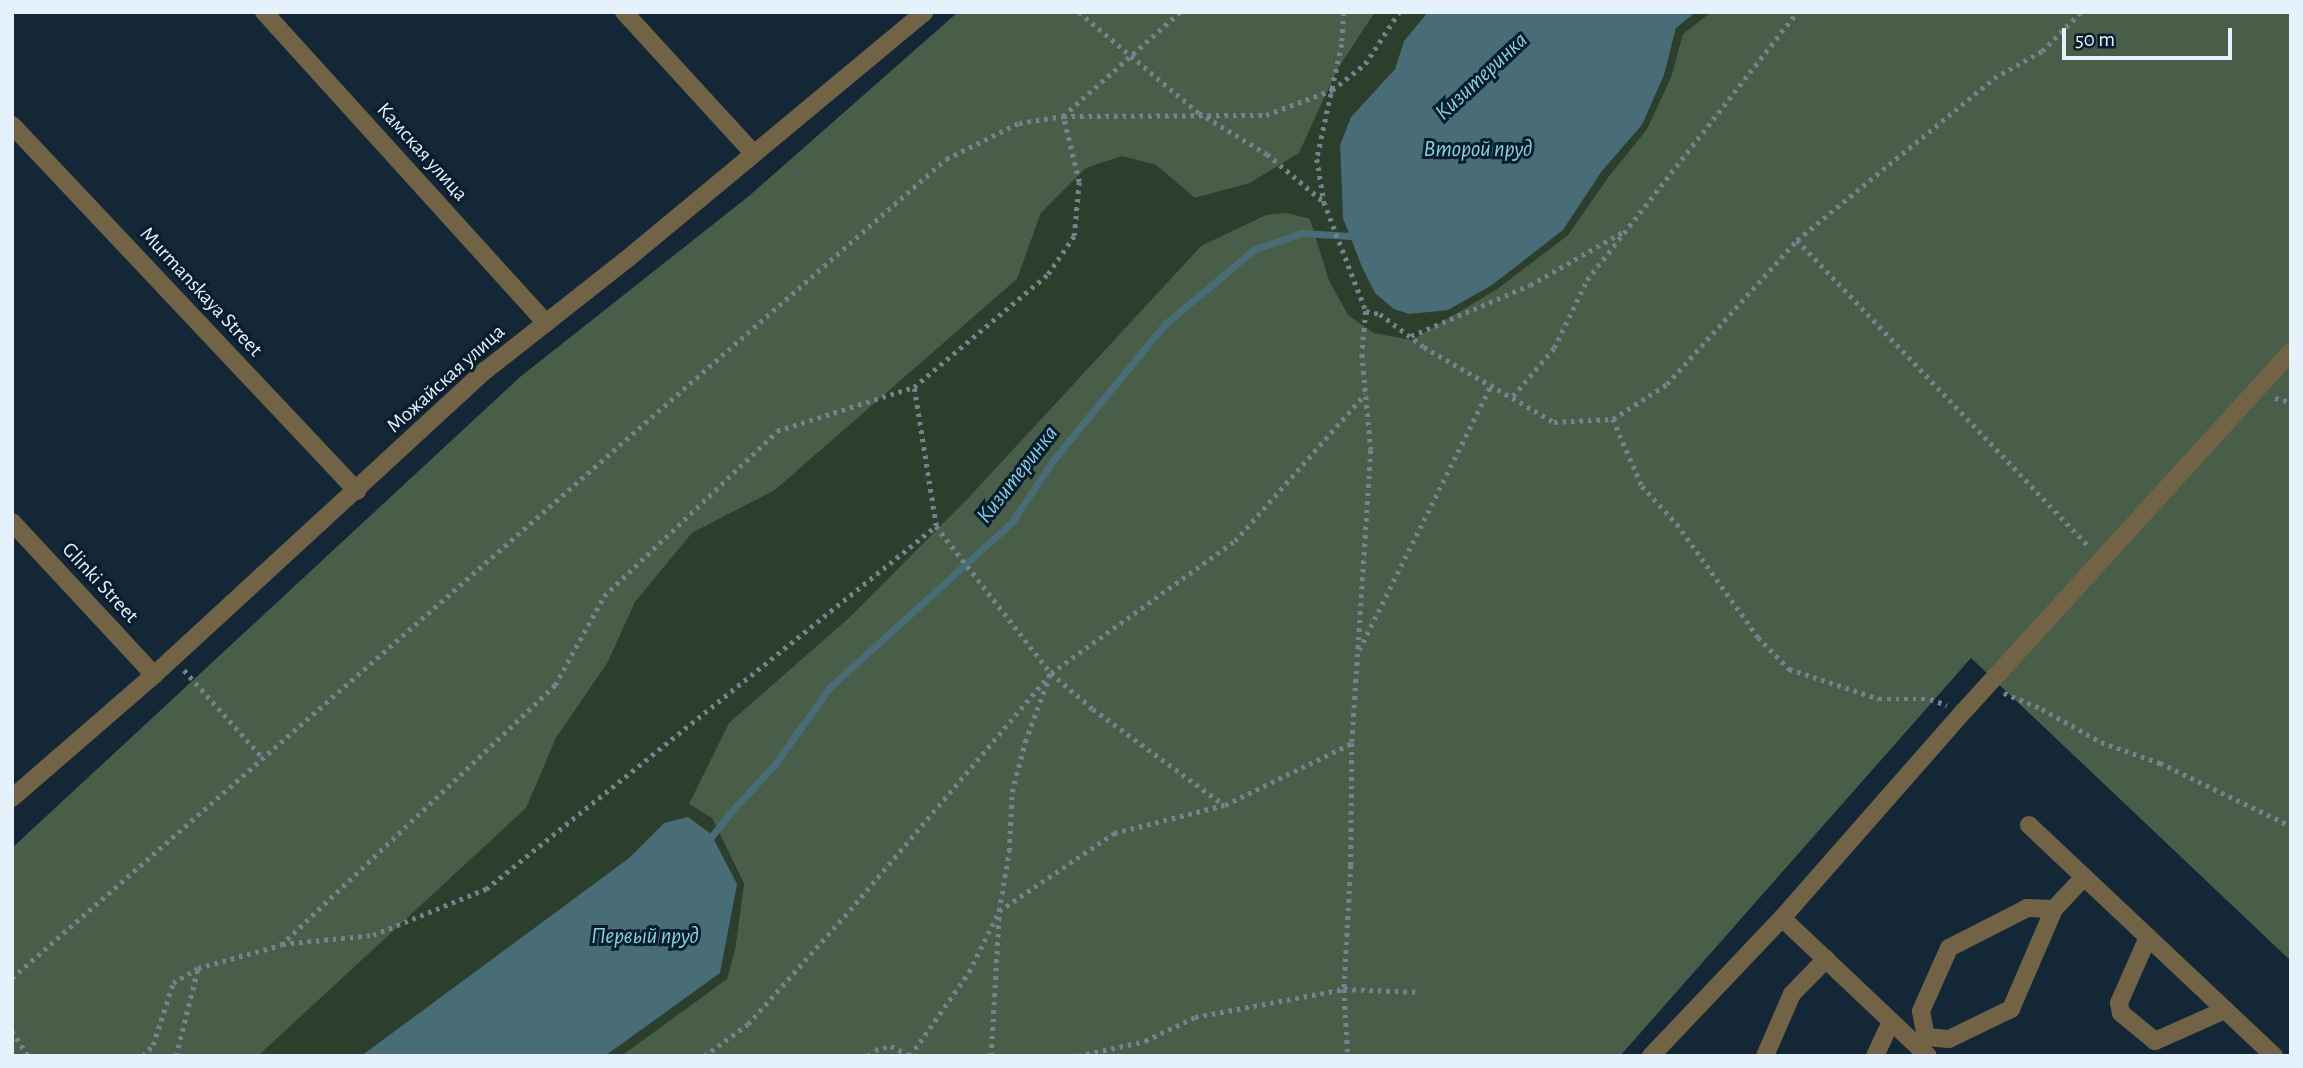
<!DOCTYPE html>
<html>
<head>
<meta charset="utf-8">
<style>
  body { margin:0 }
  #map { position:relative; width:2303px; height:1068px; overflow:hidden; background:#132736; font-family:"Alegreya Sans",sans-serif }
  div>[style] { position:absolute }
  .green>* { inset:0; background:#2b3f2c }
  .forest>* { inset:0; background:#485e48 }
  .water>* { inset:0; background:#486d76 }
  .stream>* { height:7px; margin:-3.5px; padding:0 3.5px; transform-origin:3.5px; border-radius:3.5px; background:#486d76 }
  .path>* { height:4.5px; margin-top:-2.25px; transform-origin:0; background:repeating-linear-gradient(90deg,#738490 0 3.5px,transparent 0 8.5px) }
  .minor>* { height:18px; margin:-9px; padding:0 9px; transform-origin:9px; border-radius:9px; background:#736346 }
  span { translate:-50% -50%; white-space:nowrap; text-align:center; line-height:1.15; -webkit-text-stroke:6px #091d2c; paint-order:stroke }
  .street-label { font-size:21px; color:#e5f2fc }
  .water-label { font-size:23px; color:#89cfe1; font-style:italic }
  .frame { position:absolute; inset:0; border:14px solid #e5f2fc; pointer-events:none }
  .scale { position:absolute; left:2062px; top:28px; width:170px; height:32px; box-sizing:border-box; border:4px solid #e5f2fc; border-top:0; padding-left:9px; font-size:21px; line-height:24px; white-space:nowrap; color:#e5f2fc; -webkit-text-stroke:5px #091d2c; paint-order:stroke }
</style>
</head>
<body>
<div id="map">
  <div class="green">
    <i style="clip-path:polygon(1375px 12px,1428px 12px,1404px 41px,1395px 69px,1351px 117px,1340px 145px,1343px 218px,1375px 293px,1530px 255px,1563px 230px,1602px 171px,1642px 125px,1664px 75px,1676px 28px,1696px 12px,1711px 12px,1683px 34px,1671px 77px,1647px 129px,1609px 176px,1568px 235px,1497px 289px,1412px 340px,1374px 333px,1348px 315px,1329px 280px,1310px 219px,1201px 246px,970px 496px,851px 616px,729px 723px,712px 818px,744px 885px,735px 950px,727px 980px,621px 1056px,605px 1056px,720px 973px,664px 823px,629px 858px,361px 1056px,258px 1056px,525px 808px,556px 738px,608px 662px,635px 602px,692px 533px,775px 490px,1017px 279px,1041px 213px,1086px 168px,1122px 156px,1156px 165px,1195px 198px,1250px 183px,1299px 153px,1337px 70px)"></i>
  </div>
  <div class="forest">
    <i style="clip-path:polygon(958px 12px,1375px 12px,1337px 70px,1299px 153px,1250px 183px,1195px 198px,1156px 165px,1122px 156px,1086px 168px,1041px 213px,1017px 279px,775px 490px,692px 533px,635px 602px,608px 662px,556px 738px,526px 808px,258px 1056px,12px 1056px,12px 848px,520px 377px,749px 196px)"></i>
    <i style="clip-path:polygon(1711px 12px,2291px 12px,2291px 961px,1971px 658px,1620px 1056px,621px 1056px,727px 979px,735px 950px,744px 884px,712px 818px,689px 804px,729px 723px,851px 616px,970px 496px,1201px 246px,1266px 215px,1287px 213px,1310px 219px,1329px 280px,1348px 315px,1374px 333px,1412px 340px,1497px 289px,1568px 235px,1609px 176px,1647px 129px,1671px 77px,1683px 34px)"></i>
  </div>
  <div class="water">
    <i style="clip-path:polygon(1428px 12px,1696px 12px,1676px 28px,1664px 75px,1642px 125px,1602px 171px,1563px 230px,1492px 285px,1448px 310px,1409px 314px,1394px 309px,1375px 293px,1362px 267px,1343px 218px,1340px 145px,1351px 117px,1395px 69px,1404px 41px)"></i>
    <i style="clip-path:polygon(688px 817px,711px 834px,737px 884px,720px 973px,605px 1056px,361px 1056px,629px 858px,664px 823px)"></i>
  </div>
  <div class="stream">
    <i style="left:708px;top:841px;width:33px;rotate:-52deg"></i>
    <i style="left:728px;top:815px;width:69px;rotate:-47.3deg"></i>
    <i style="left:775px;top:764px;width:95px;rotate:-54.5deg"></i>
    <i style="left:830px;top:687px;width:246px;rotate:-42.2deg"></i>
    <i style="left:1012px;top:522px;width:76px;rotate:-56.3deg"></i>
    <i style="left:1054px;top:459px;width:173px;rotate:-50.6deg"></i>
    <i style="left:1164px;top:325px;width:119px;rotate:-39.9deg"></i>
    <i style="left:1255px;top:249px;width:50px;rotate:-18.8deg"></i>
    <i style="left:1302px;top:233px;width:49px;rotate:3.5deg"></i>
    <i style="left:1351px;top:236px;width:10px;rotate:-45deg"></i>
  </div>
  <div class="path">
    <i style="left:1079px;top:12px;width:157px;rotate:40.1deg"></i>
    <i style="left:1199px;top:113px;width:79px;rotate:31.1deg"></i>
    <i style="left:1267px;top:154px;width:75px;rotate:40.1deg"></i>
    <i style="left:1344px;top:12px;width:32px;rotate:94deg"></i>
    <i style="left:1342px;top:44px;width:118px;rotate:102.3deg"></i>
    <i style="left:1317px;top:159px;width:44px;rotate:80.8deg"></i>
    <i style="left:1324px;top:202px;width:117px;rotate:68.9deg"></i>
    <i style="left:1366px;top:311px;width:43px;rotate:95.3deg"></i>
    <i style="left:1362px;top:354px;width:96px;rotate:84.6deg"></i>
    <i style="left:1371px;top:450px;width:294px;rotate:93.7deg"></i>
    <i style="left:1352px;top:743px;width:122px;rotate:90.5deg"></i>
    <i style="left:1351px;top:865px;width:124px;rotate:93.2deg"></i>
    <i style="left:1344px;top:989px;width:67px;rotate:86.6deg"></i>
    <i style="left:1797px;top:240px;width:422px;rotate:46.4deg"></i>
    <i style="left:1366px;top:311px;width:14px;rotate:12deg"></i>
    <i style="left:1380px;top:314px;width:55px;rotate:36.9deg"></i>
    <i style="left:1424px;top:347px;width:150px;rotate:30deg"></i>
    <i style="left:1554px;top:422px;width:59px;rotate:-2.9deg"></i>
    <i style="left:1613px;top:419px;width:64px;rotate:-32.9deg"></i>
    <i style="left:1667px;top:384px;width:194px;rotate:-47.9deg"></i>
    <i style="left:1797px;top:240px;width:255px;rotate:-39.4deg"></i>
    <i style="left:1994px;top:78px;width:55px;rotate:-29.4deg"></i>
    <i style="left:2042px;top:51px;width:55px;rotate:-45deg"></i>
    <i style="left:1411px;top:336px;width:129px;rotate:-23.2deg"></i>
    <i style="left:1530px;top:285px;width:107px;rotate:-29.7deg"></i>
    <i style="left:1513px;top:396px;width:63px;rotate:-49.5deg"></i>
    <i style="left:1554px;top:348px;width:76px;rotate:-64.1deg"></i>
    <i style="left:1587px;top:280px;width:340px;rotate:-51.9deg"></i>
    <i style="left:2275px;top:398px;width:16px;rotate:14deg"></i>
    <i style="left:1613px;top:419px;width:73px;rotate:66.6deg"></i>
    <i style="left:1642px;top:486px;width:52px;rotate:47.4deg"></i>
    <i style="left:1677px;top:524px;width:139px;rotate:54.4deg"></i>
    <i style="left:1758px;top:637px;width:45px;rotate:45.9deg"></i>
    <i style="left:1789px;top:669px;width:95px;rotate:18.4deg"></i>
    <i style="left:1879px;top:699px;width:51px"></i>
    <i style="left:1930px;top:699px;width:18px;rotate:19deg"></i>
    <i style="left:936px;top:526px;width:187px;rotate:52deg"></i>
    <i style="left:1051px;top:673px;width:55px;rotate:40.6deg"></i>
    <i style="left:1093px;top:709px;width:162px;rotate:36.2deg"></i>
    <i style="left:1359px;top:650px;width:298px;rotate:-63.5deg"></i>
    <i style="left:184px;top:670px;width:118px;rotate:48.1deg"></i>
    <i style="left:2004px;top:693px;width:41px;rotate:22.8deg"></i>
    <i style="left:2042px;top:709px;width:68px;rotate:29.2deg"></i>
    <i style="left:2101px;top:742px;width:63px;rotate:19.6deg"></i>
    <i style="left:2160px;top:763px;width:145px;rotate:25.7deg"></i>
    <i style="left:282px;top:944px;width:91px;rotate:-5.6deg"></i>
    <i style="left:373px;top:935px;width:122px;rotate:-22.2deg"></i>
    <i style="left:486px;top:889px;width:578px;rotate:-38.89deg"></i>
    <i style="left:936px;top:526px;width:141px;rotate:-99deg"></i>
    <i style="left:12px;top:978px;width:1242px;rotate:-41.25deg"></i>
    <i style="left:946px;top:159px;width:81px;rotate:-26.3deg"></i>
    <i style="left:1019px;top:123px;width:45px;rotate:-9deg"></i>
    <i style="left:1063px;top:116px;width:203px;rotate:-0.3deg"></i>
    <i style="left:1266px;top:115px;width:71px;rotate:-20.7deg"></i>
    <i style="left:1332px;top:90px;width:42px;rotate:-38.2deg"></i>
    <i style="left:1365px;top:64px;width:62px;rotate:-56.8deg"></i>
    <i style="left:12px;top:1031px;width:30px;rotate:57deg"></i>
    <i style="left:143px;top:1056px;width:15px;rotate:-48deg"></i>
    <i style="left:153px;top:1045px;width:65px;rotate:-72.1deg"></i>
    <i style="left:173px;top:983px;width:29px;rotate:-31deg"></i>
    <i style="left:198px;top:968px;width:86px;rotate:-15.5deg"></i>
    <i style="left:281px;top:945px;width:378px;rotate:-43.5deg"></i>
    <i style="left:555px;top:685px;width:102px;rotate:-61.2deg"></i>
    <i style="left:604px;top:596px;width:239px;rotate:-43.6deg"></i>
    <i style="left:777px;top:431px;width:144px;rotate:-17.8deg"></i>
    <i style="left:914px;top:387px;width:175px;rotate:-40.1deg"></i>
    <i style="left:1048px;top:274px;width:46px;rotate:-55.6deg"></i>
    <i style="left:1074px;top:236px;width:54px;rotate:-84.7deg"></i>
    <i style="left:1079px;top:182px;width:68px;rotate:-103.6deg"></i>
    <i style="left:1063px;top:116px;width:157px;rotate:-41.6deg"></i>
    <i style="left:176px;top:1056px;width:91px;rotate:-76deg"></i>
    <i style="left:704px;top:1056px;width:54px;rotate:-36deg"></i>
    <i style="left:748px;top:1024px;width:153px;rotate:-48.2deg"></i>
    <i style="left:850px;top:910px;width:311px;rotate:-49.7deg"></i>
    <i style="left:1051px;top:673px;width:226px;rotate:-35.7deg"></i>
    <i style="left:1235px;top:541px;width:196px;rotate:-48.5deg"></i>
    <i style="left:868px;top:1056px;width:9px;rotate:-41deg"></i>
    <i style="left:875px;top:1050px;width:16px;rotate:-14deg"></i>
    <i style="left:891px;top:1046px;width:22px;rotate:27deg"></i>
    <i style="left:910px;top:1056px;width:103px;rotate:-54.9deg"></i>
    <i style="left:969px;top:972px;width:68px;rotate:-63.8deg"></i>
    <i style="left:999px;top:911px;width:61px;rotate:-80.5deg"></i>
    <i style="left:1009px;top:851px;width:59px;rotate:-87.1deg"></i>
    <i style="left:1012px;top:792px;width:52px;rotate:-75.4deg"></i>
    <i style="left:1025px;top:742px;width:69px;rotate:-69.7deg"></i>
    <i style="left:991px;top:1056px;width:145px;rotate:-86.8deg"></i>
    <i style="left:999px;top:911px;width:139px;rotate:-34.1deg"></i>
    <i style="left:1114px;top:833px;width:114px;rotate:-14.2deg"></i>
    <i style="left:1225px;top:805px;width:141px;rotate:-26deg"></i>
    <i style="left:1078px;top:1056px;width:69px;rotate:-12.6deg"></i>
    <i style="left:1145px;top:1041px;width:55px;rotate:-25.6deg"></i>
    <i style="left:1195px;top:1017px;width:152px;rotate:-10.6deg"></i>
    <i style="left:1344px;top:989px;width:75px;rotate:2.3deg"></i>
  </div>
  <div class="minor">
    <i style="left:264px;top:12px;width:420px;rotate:47.8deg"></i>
    <i style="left:624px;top:12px;width:191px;rotate:47.5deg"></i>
    <i style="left:12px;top:125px;width:503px;rotate:46.69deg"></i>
    <i style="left:12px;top:522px;width:209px;rotate:47.1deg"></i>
    <i style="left:12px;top:798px;width:188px;rotate:-40.9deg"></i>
    <i style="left:154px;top:675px;width:451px;rotate:-42.6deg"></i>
    <i style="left:486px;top:370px;width:178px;rotate:-38.2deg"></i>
    <i style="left:626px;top:260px;width:388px;rotate:-39.7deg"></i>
    <i style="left:2029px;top:825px;width:337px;rotate:43.3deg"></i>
    <i style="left:1782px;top:918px;width:201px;rotate:43.4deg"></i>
    <i style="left:2148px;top:937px;width:72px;rotate:113.7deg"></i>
    <i style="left:2119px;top:1003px;width:10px;rotate:79deg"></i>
    <i style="left:2121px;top:1013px;width:44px;rotate:39.5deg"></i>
    <i style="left:2155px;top:1041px;width:77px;rotate:-23.9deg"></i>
    <i style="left:1926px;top:1037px;width:26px;rotate:-101deg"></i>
    <i style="left:1921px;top:1011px;width:69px;rotate:-66deg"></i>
    <i style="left:1949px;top:948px;width:88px;rotate:-27.1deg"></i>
    <i style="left:2027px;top:908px;width:27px;rotate:2deg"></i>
    <i style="left:1917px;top:1045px;width:12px;rotate:-42deg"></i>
    <i style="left:1926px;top:1037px;width:23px;rotate:5deg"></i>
    <i style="left:1949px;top:1039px;width:69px;rotate:-25.8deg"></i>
    <i style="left:2011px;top:1009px;width:109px;rotate:-66.7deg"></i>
    <i style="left:2054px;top:909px;width:44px;rotate:-46.8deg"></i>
    <i style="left:1651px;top:1056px;width:190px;rotate:-46.5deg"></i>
    <i style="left:1782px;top:918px;width:276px;rotate:-48.7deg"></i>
    <i style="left:1964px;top:711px;width:486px;rotate:-47.7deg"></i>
    <i style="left:1765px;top:1056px;width:68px;rotate:-66.5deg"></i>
    <i style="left:1792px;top:994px;width:49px;rotate:-45.8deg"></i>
    <i style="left:1875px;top:1056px;width:38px;rotate:-65deg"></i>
  </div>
  <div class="street-label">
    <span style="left:422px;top:152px;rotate:48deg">Камская улица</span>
    <span style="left:201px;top:292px;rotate:47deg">Murmanskaya Street</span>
    <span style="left:446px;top:379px;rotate:-42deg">Можайская улица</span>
    <span style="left:100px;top:583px;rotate:47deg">Glinki Street</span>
  </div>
  <div class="water-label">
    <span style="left:1482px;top:77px;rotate:-43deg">Кизитеринка</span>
    <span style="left:1478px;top:150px">Второй пруд</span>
    <span style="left:1018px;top:475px;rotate:-52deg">Кизитеринка</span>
    <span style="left:645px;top:937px">Первый пруд</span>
  </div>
  <div class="frame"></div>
  <div class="scale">50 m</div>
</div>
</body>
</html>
